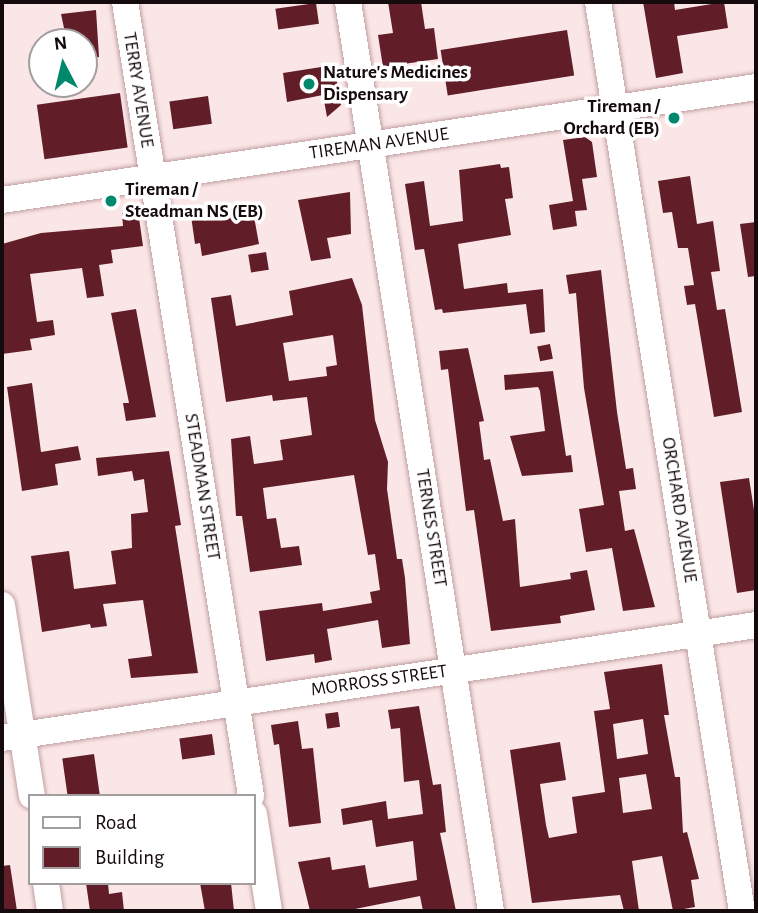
<!DOCTYPE html>
<html>
<head>
<meta charset="utf-8">
<style>
  body { margin:0 }
  #map { position:relative; width:758px; height:913px; overflow:hidden; background:#fbe6e7; font-family:"Alegreya Sans",sans-serif }
  div>[style] { position:absolute }
  .building>* { inset:0; background:#611e29; transform-origin:0 0 }
  .roads { filter:drop-shadow(0 0 2px #c09fa1) drop-shadow(0 0 2px #c09fa1) }
  .minor>* { height:26px; margin:-13px; padding:0 13px; transform-origin:13px; border-radius:13px; background:#fff }
  .dots>* { width:19px; height:19px; translate:-50% -50%; box-sizing:border-box; border:4px solid #fff; border-radius:50% }
  span { translate:-50% -50%; white-space:nowrap; text-align:center; line-height:1.15; -webkit-text-stroke:7px #fff; paint-order:stroke }
  .poi-label { font-size:19px; color:#160b0c; font-weight:700 }
  .left { translate:0 -50%; text-align:left }
  .right { translate:-100% -50%; text-align:right }
  .street-label { font-size:19px; color:#160b0c }
  .frame { position:absolute; inset:0; border:4px solid #160b0c; pointer-events:none }
  .legend { position:absolute; left:28px; top:794px; width:228px; height:91px; box-sizing:border-box; background:#fff; border:2px solid #a29d9e; margin:0; padding:9px 12px; list-style:none; font-size:21px; color:#160b0c }
  .legend li { display:flex; align-items:center; gap:14px; height:35px }
  .legend b { width:35px; border:2px solid #a29d9e }
  .north { position:absolute; left:28px; top:28px; width:70px; height:70px; box-sizing:border-box; background:#fff; border:2px solid #a29d9e; border-radius:50%; rotate:353deg; font-size:19px; font-weight:700; line-height:28px; text-align:center; color:#160b0c }
  .north::after { content:''; display:block; margin:auto; width:24px; height:32px; background:#00886d; clip-path:polygon(50% 0,100% 100%,50% 72%,0 100%) }
</style>
</head>
<body>
<div id="map">
  <div class="building">
    <i style="clip-path:polygon(388px 2px,421px 2px,425px 29px,434px 28px,438px 59px,383px 67px,378px 35px,393px 33px)"></i>
    <i style="clip-path:polygon(643px 2px,674px 2px,675px 10px,724px 2px,728px 28px,677px 36px,683px 73px,656px 78px)"></i>
    <i style="left:316px;top:3px;width:21px;height:41px;rotate:82deg"></i>
    <i style="clip-path:polygon(96px 10px,99px 57px,84px 59px,84px 42px,67px 42px,61px 14px)"></i>
    <i style="left:567px;top:30px;width:46px;height:128px;rotate:81deg"></i>
    <i style="clip-path:polygon(334px 65px,341px 105px,327px 117px,323px 95px,287px 102px,283px 73px)"></i>
    <i style="left:120px;top:93px;width:55px;height:84px;rotate:82deg"></i>
    <i style="left:208px;top:96px;width:28px;height:39px;rotate:82deg"></i>
    <i style="clip-path:polygon(585px 137px,592px 142px,597px 177px,582px 179px,587px 210px,575px 211px,577px 226px,553px 230px,549px 205px,573px 201px,563px 140px)"></i>
    <i style="clip-path:polygon(500px 164px,501px 168px,509px 167px,513px 198px,505px 199px,511px 235px,458px 244px,464px 289px,507px 283px,508px 293px,543px 289px,545px 332px,530px 334px,526px 304px,443px 313px,442px 309px,435px 310px,424px 249px,415px 250px,405px 184px,424px 181px,430px 226px,463px 221px,459px 170px)"></i>
    <i style="clip-path:polygon(690px 176px,697px 224px,713px 221px,720px 271px,711px 272px,717px 310px,725px 309px,742px 412px,714px 417px,695px 304px,687px 305px,684px 286px,694px 285px,688px 248px,678px 248px,672px 212px,663px 213px,658px 181px)"></i>
    <i style="clip-path:polygon(350px 192px,351px 234px,327px 238px,331px 258px,311px 261px,298px 200px)"></i>
    <i style="clip-path:polygon(242px 207px,243px 212px,253px 211px,259px 244px,202px 256px,200px 243px,195px 244px,191px 216px)"></i>
    <i style="clip-path:polygon(138px 211px,143px 246px,111px 250px,113px 263px,99px 265px,104px 296px,87px 298px,82px 268px,30px 274px,37px 322px,53px 320px,55px 335px,30px 339px,32px 350px,2px 354px,2px 244px,41px 233px,123px 226px,122px 213px)"></i>
    <i style="clip-path:polygon(756px 222px,756px 276px,748px 277px,740px 224px)"></i>
    <i style="left:266px;top:252px;width:18px;height:18px;rotate:81deg"></i>
    <i style="clip-path:polygon(601px 270px,617px 412px,626px 469px,633px 468px,636px 489px,619px 491px,625px 531px,634px 529px,655px 607px,623px 611px,612px 548px,586px 552px,579px 509px,604px 505px,584px 388px,576px 293px,569px 294px,566px 275px)"></i>
    <i style="clip-path:polygon(evenodd,352px 278px,362px 305px,375px 420px,388px 462px,387px 489px,397px 559px,402px 559px,405px 578px,410px 644px,382px 648px,378px 620px,327px 629px,332px 660px,315px 663px,314px 654px,266px 661px,259px 611px,322px 603px,323px 611px,372px 603px,370px 592px,380px 590px,375px 554px,368px 555px,354px 475px,263px 488px,267px 519px,276px 518px,281px 548px,299px 546px,302px 565px,250px 572px,242px 516px,236px 516px,231px 439px,250px 436px,254px 464px,283px 460px,280px 440px,312px 435px,307px 397px,273px 401px,272px 395px,226px 402px,211px 298px,231px 295px,236px 326px,293px 315px,289px 291px,352px 278px,333px 335px,337px 365px,326px 367px,327px 376px,289px 381px,283px 343px,333px 335px)"></i>
    <i style="clip-path:polygon(136px 309px,156px 417px,126px 421px,123px 403px,129px 403px,111px 313px)"></i>
    <i style="left:550px;top:344px;width:15px;height:13px;rotate:79deg"></i>
    <i style="clip-path:polygon(468px 348px,484px 421px,479px 422px,484px 460px,490px 459px,503px 521px,515px 519px,520px 587px,571px 579px,570px 573px,587px 570px,595px 610px,560px 616px,561px 623px,491px 631px,474px 510px,466px 511px,448px 369px,441px 370px,439px 351px)"></i>
    <i style="clip-path:polygon(553px 371px,566px 456px,571px 455px,573px 472px,522px 476px,510px 436px,545px 431px,540px 391px,538px 387px,505px 390px,504px 375px)"></i>
    <i style="clip-path:polygon(32px 383px,41px 452px,78px 446px,81px 460px,55px 464px,58px 485px,22px 491px,7px 387px)"></i>
    <i style="clip-path:polygon(169px 451px,181px 525px,175px 526px,198px 673px,131px 678px,128px 659px,152px 656px,143px 600px,103px 604px,107px 626px,91px 628px,90px 624px,42px 632px,31px 556px,69px 551px,74px 589px,116px 584px,111px 551px,132px 548px,131px 514px,148px 512px,144px 479px,134px 481px,132px 471px,98px 476px,96px 458px)"></i>
    <i style="clip-path:polygon(749px 478px,756px 523px,756px 590px,737px 593px,720px 482px)"></i>
    <i style="clip-path:polygon(evenodd,662px 664px,669px 715px,664px 715px,675px 777px,680px 777px,683px 833px,687px 832px,699px 879px,691px 880px,695px 907px,673px 911px,662px 856px,632px 861px,639px 911px,624px 911px,620px 895px,532px 903px,510px 750px,560px 742px,566px 780px,540px 784px,546px 825px,549px 838px,577px 833px,572px 797px,605px 792px,594px 711px,610px 709px,604px 672px,662px 664px,643px 719px,648px 754px,617px 759px,613px 724px,643px 719px,662px 664px,646px 774px,652px 809px,623px 813px,619px 778px,646px 774px)"></i>
    <i style="clip-path:polygon(419px 706px,433px 785px,441px 784px,446px 832px,440px 833px,456px 911px,423px 911px,420px 896px,345px 911px,310px 911px,298px 862px,330px 857px,332px 870px,365px 865px,369px 888px,417px 880px,413px 841px,376px 847px,372px 820px,343px 825px,341px 809px,386px 801px,388px 819px,423px 814px,419px 780px,404px 782px,400px 728px,391px 729px,388px 710px)"></i>
    <i style="left:338px;top:712px;width:15px;height:13px;rotate:82deg"></i>
    <i style="clip-path:polygon(298px 721px,302px 749px,313px 748px,321px 823px,289px 827px,279px 744px,274px 745px,271px 725px)"></i>
    <i style="left:212px;top:734px;width:21px;height:33px;rotate:82deg"></i>
    <i style="left:94px;top:754px;width:42px;height:32px;rotate:82deg"></i>
    <i style="clip-path:polygon(10px 865px,17px 911px,2px 911px,2px 866px)"></i>
    <i style="clip-path:polygon(86px 883px,108px 883px,109px 894px,122px 892px,124px 911px,90px 911px)"></i>
    <i style="clip-path:polygon(200px 883px,231px 883px,234px 911px,205px 911px)"></i>
  </div>
  <div class="roads">
    <div class="minor">
      <i style="left:125px;top:2px;width:804px;rotate:80.98deg"></i>
      <i style="left:348px;top:2px;width:920px;rotate:81.06deg"></i>
      <i style="left:598px;top:2px;width:920px;rotate:81deg"></i>
      <i style="left:2px;top:200px;width:762px;rotate:-8.52deg"></i>
      <i style="left:2px;top:605px;width:193px;rotate:81.1deg"></i>
      <i style="left:2px;top:738px;width:762px;rotate:-8.52deg"></i>
      <i style="left:254px;top:814px;width:98px;rotate:81.2deg"></i>
      <i style="left:46px;top:883px;width:28px;rotate:82deg"></i>
    </div>
  </div>
  <div class="dots">
    <i style="left:309px;top:84px;background:#00886d"></i>
    <i style="left:674px;top:118px;background:#00886d"></i>
    <i style="left:111px;top:201px;background:#00886d"></i>
  </div>
  <div class="poi-label">
    <span class="left" style="left:323px;top:84px">Nature's Medicines<br>Dispensary</span>
    <span class="right" style="left:660px;top:118px">Tireman /<br>Orchard (EB)</span>
    <span class="left" style="left:125px;top:201px">Tireman /<br>Steadman NS (EB)</span>
  </div>
  <div class="street-label">
    <span style="left:138px;top:90px;rotate:81deg">TERRY AVENUE</span>
    <span style="left:379px;top:144px;rotate:-8deg">TIREMAN AVENUE</span>
    <span style="left:202px;top:487px;rotate:81deg">STEADMAN STREET</span>
    <span style="left:679px;top:510px;rotate:81deg">ORCHARD AVENUE</span>
    <span style="left:431px;top:528px;rotate:81deg">TERNES STREET</span>
    <span style="left:379px;top:681px;rotate:-8deg">MORROSS STREET</span>
  </div>
  <div class="frame"></div>
  <ul class="legend">
  <li><b style="height:9px;background:#fff"></b>Road</li>
  <li><b style="height:19px;background:#611e29"></b>Building</li>
  </ul>
  <div class="north">N</div>
</div>
</body>
</html>
